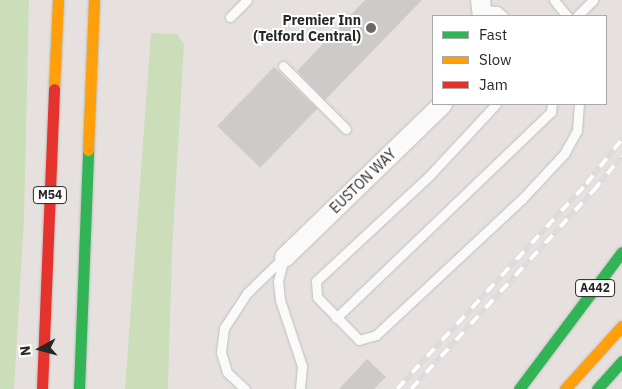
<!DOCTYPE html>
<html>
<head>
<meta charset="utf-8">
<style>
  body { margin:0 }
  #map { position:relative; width:622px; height:389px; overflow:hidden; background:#e6e1de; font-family:"IBM Plex Sans",sans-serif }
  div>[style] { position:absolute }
  .green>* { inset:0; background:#cbdeb9 }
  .building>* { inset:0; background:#cdcac7; transform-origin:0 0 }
  .roads { filter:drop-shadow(0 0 1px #bfbebf) drop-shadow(0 0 1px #bfbebf) }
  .lane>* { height:9px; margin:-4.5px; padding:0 4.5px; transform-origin:4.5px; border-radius:4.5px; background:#fbfafa }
  .street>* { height:19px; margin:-9.5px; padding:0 9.5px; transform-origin:9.5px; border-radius:9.5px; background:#fbfafa }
  .fast>* { height:11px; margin:-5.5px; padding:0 5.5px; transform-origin:5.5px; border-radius:5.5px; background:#30b455 }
  .slow>* { height:11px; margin:-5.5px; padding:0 5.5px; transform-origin:5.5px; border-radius:5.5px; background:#ff9f0a }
  .jam>* { height:11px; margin:-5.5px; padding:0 5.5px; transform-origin:5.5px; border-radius:5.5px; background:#e5322d }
  .rail>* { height:5.5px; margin-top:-2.75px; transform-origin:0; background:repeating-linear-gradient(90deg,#fff 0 11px,#dcdcdd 0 22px); box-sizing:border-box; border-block:1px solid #dcdcdd }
  .dots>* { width:14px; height:14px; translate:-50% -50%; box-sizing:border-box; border:2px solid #fff; border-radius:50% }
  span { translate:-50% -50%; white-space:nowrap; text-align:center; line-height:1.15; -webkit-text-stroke:4px #fff; paint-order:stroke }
  .shield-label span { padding:1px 4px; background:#fff; border:1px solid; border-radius:4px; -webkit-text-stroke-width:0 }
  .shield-label { font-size:12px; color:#272727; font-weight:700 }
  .poi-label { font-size:14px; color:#272727; font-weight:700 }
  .right { translate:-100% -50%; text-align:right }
  .street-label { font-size:14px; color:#272727 }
  .legend { position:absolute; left:432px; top:15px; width:175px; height:90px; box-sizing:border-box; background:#fff; border:1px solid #a9a9a9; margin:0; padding:6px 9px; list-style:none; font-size:15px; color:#272727 }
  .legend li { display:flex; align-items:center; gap:10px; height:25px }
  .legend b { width:25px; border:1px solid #a9a9a9 }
  .north { position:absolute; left:15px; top:324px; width:50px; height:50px; -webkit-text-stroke:4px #fff; paint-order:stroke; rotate:263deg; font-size:14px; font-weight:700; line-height:20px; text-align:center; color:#272727 }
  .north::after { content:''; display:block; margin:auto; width:18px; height:22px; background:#272727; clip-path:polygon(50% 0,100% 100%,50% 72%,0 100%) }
</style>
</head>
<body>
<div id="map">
  <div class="green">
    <i style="clip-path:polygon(0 0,29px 0,24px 220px,14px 389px,0 389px)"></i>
    <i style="clip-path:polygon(151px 33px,177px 34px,184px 44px,172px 251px,168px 389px,125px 389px)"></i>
  </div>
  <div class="building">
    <i style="clip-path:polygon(365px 0,422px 0,325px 100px,297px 71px)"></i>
    <i style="left:274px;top:67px;width:60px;height:82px;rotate:44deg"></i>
    <i style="clip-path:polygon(367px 359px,386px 377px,374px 389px,339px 389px)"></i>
  </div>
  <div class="roads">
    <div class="lane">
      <i style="left:554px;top:0;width:21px;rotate:51deg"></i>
      <i style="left:482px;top:10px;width:15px;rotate:4deg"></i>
      <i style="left:497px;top:11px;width:8px;rotate:40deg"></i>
      <i style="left:577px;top:16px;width:23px;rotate:-45deg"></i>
      <i style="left:230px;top:17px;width:24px;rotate:-45deg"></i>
      <i style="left:283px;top:66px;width:89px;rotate:45deg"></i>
      <i style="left:496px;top:104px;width:98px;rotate:132.9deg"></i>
      <i style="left:429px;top:176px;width:154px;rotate:137.1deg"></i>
      <i style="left:316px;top:281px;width:16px;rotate:86deg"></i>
      <i style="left:317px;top:297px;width:60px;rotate:45.7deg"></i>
      <i style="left:359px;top:340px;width:18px;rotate:-16deg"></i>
      <i style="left:376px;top:335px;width:200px;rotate:-43deg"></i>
      <i style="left:522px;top:199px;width:62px;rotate:-47deg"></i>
      <i style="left:564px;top:154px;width:26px;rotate:-61deg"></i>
      <i style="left:577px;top:131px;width:27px;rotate:-86deg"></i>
      <i style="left:284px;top:257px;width:25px;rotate:104deg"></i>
      <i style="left:278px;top:281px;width:19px;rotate:84deg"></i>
      <i style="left:280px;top:300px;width:70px;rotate:71.6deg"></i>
      <i style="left:302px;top:366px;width:23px;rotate:95deg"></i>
      <i style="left:336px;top:318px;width:298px;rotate:-43.8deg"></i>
      <i style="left:551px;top:112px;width:8px;rotate:-83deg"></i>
      <i style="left:245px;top:389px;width:25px;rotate:-137deg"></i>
      <i style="left:227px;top:372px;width:21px;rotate:-107deg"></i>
      <i style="left:221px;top:352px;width:24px;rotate:-83deg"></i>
      <i style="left:224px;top:328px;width:42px;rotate:-56.7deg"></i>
      <i style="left:247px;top:293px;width:52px;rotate:-44.2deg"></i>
    </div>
    <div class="street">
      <i style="left:480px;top:0;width:16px;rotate:83deg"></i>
      <i style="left:284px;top:257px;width:220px;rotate:-44.1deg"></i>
    </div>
    <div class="fast">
      <i style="left:79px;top:389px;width:239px;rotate:-87.8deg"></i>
      <i style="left:519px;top:389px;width:171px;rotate:-53.1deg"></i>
      <i style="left:597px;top:389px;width:38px;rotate:-48deg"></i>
    </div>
    <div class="slow">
      <i style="left:54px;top:89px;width:89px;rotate:-87.4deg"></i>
      <i style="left:88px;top:150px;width:150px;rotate:-87.7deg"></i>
      <i style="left:565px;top:389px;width:85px;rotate:-47.9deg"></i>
    </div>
    <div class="jam">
      <i style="left:42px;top:389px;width:300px;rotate:-87.7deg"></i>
    </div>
  </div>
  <div class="rail">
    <i style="left:397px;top:389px;width:279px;rotate:-47.3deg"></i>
    <i style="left:586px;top:184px;width:58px;rotate:-51.3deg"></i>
    <i style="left:411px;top:389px;width:269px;rotate:-47.4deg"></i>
    <i style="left:593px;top:191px;width:45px;rotate:-50.4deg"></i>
  </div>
  <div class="dots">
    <i style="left:371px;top:28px;background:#6a6867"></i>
  </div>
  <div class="shield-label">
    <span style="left:50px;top:195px">M54</span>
    <span style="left:595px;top:288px">A442</span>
  </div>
  <div class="poi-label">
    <span class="right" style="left:361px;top:28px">Premier Inn<br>(Telford Central)</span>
  </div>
  <div class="street-label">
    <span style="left:363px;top:181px;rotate:-44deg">EUSTON WAY</span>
  </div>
  <ul class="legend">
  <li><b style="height:6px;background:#30b455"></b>Fast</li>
  <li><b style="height:6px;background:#ff9f0a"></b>Slow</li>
  <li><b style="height:6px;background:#e5322d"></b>Jam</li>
  </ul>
  <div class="north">N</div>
</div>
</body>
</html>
